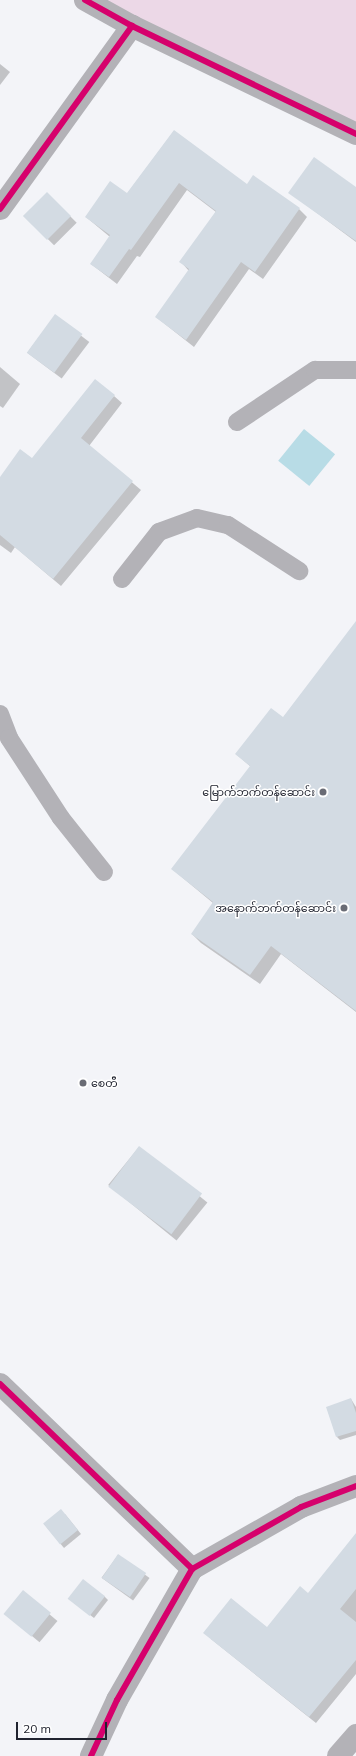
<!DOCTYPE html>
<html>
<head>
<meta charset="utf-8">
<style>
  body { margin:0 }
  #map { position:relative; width:356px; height:1756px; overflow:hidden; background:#f3f4f8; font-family:Mulish,"Noto Sans Myanmar",sans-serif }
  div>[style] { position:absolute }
  .green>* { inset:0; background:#ecd8e7 }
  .water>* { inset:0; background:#b8dce6; transform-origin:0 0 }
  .shadow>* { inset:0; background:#0003; transform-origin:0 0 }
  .building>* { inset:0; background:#d3dbe3; transform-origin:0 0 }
  .lane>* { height:18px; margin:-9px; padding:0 9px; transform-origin:9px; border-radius:9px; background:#b3b2b7 }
  .street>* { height:22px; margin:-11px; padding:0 11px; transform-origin:11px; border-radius:11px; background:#b3b2b7 }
  .cycleway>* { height:6px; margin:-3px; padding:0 3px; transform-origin:3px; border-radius:3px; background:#d6006c }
  .dots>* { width:11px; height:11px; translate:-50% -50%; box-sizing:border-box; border:2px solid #fff; border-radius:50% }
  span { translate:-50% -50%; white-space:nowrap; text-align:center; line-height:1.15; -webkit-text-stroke:3px #fff; paint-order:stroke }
  .poi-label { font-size:11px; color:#20232f }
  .right { translate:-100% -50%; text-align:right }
  .left { translate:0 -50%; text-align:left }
  .scale { position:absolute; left:16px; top:1722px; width:91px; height:18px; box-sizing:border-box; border:2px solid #20232f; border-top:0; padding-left:5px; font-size:12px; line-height:14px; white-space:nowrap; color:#20232f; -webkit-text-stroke:3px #fff; paint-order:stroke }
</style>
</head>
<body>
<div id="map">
  <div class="green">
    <i style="clip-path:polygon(105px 0,356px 0,356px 132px)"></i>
  </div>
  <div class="water">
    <i style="left:304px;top:429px;width:40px;height:41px;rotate:39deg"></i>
  </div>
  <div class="shadow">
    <i style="clip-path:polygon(0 64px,10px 72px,0 85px)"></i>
    <i style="clip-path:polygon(174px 131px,247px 185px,299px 209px,307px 217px,263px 279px,249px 269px,194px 347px,156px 317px,189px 271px,181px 262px,216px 212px,187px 190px,140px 257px,137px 256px,117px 284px,91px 264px,110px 237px,86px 217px,127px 194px)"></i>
    <i style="clip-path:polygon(356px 188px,356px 242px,290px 193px)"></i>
    <i style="left:47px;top:193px;width:42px;height:32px;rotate:45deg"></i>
    <i style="left:55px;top:316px;width:43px;height:46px;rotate:37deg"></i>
    <i style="clip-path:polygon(0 367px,20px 384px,3px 408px,0 406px)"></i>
    <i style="clip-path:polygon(114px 396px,122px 403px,89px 446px,141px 490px,61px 586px,15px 547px,11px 553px,0 545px,0 479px,32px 459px)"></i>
    <i style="clip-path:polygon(356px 623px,356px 1012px,281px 954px,260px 984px,201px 943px,192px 934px,213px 903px,172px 869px,251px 767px,236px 754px,283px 718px)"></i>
    <i style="left:139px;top:1147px;width:88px;height:49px;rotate:39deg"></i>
    <i style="clip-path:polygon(351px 1399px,356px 1407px,356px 1435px,340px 1440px,337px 1437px)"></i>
    <i style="clip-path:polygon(65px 1514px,81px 1534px,64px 1548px,44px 1524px)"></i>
    <i style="clip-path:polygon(356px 1534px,356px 1674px,316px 1723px,211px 1639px,267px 1628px,309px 1594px)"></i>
    <i style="left:118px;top:1555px;width:39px;height:28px;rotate:36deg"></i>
    <i style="left:23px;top:1592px;width:45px;height:28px;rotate:40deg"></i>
    <i style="clip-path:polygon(104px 1596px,108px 1600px,94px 1618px,73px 1602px)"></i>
  </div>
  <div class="building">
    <i style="clip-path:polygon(174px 130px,247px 184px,253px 175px,300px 208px,255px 272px,241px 262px,186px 340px,155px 317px,189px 269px,179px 262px,216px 211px,179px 183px,131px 250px,129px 249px,109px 277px,90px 264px,110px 235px,85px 217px,110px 181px,127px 193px)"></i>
    <i style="clip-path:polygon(314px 157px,356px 187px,356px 241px,288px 193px)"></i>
    <i style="left:47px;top:192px;width:34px;height:34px;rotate:45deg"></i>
    <i style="left:55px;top:314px;width:34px;height:48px;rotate:36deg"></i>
    <i style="clip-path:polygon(95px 379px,115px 395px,81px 438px,133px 481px,53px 579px,0 535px,0 477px,20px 449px,32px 458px)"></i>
    <i style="clip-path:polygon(356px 621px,356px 1011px,271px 946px,250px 975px,191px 934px,213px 902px,171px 869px,250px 766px,235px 754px,271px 708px,283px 717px)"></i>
    <i style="left:139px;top:1146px;width:79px;height:51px;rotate:37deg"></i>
    <i style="clip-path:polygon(351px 1398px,356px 1413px,356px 1431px,336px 1437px,326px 1407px)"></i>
    <i style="left:61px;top:1509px;width:27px;height:23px;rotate:51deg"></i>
    <i style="clip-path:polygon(356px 1533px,356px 1589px,340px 1609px,356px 1622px,356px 1660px,309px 1717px,203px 1633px,231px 1598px,267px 1627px,300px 1586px,308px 1593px)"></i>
    <i style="left:118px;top:1554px;width:34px;height:29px;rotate:34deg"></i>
    <i style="left:83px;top:1579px;width:28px;height:25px;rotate:38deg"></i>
    <i style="left:23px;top:1590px;width:36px;height:31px;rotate:39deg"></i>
  </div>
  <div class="lane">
    <i style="left:237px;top:422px;width:94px;rotate:-33.7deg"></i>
    <i style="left:315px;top:370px;width:41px"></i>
    <i style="left:122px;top:579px;width:60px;rotate:-51.8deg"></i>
    <i style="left:159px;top:532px;width:40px;rotate:-20.2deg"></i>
    <i style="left:197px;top:518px;width:32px;rotate:13deg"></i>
    <i style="left:228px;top:525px;width:85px;rotate:32.9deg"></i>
    <i style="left:0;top:714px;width:26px;rotate:69deg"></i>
    <i style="left:9px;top:738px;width:95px;rotate:57deg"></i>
    <i style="left:61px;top:818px;width:69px;rotate:51.5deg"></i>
  </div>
  <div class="street">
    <i style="left:85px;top:0;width:54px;rotate:29deg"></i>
    <i style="left:132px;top:26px;width:249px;rotate:25.7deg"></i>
    <i style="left:0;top:209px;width:226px;rotate:-54.2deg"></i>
    <i style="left:0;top:1384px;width:267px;rotate:43.9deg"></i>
    <i style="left:91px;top:1756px;width:62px;rotate:-65.1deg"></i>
    <i style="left:117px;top:1700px;width:151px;rotate:-60.2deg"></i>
    <i style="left:192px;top:1569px;width:125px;rotate:-29.6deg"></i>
    <i style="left:301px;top:1507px;width:59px;rotate:-20.9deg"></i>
    <i style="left:338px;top:1756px;width:28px;rotate:-49deg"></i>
  </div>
  <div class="cycleway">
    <i style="left:85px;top:0;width:54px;rotate:29deg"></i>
    <i style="left:132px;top:26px;width:249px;rotate:25.7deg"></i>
    <i style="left:0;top:209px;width:226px;rotate:-54.2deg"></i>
    <i style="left:0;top:1384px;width:267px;rotate:43.9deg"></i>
    <i style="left:91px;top:1756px;width:62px;rotate:-65.1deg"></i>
    <i style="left:117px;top:1700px;width:151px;rotate:-60.2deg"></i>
    <i style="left:192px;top:1569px;width:125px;rotate:-29.6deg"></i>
    <i style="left:301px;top:1507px;width:59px;rotate:-20.9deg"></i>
  </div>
  <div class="dots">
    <i style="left:323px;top:792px;background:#6a6c75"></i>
    <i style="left:344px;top:908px;background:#6a6c75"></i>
    <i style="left:83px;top:1083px;background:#6a6c75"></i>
  </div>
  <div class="poi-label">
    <span class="right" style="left:315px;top:792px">မြောက်ဘက်တန်ဆောင်း</span>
    <span class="right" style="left:336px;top:908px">အနောက်ဘက်တန်ဆောင်း</span>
    <span class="left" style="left:91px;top:1083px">စေတီ</span>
  </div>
  <div class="scale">20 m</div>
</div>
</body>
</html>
